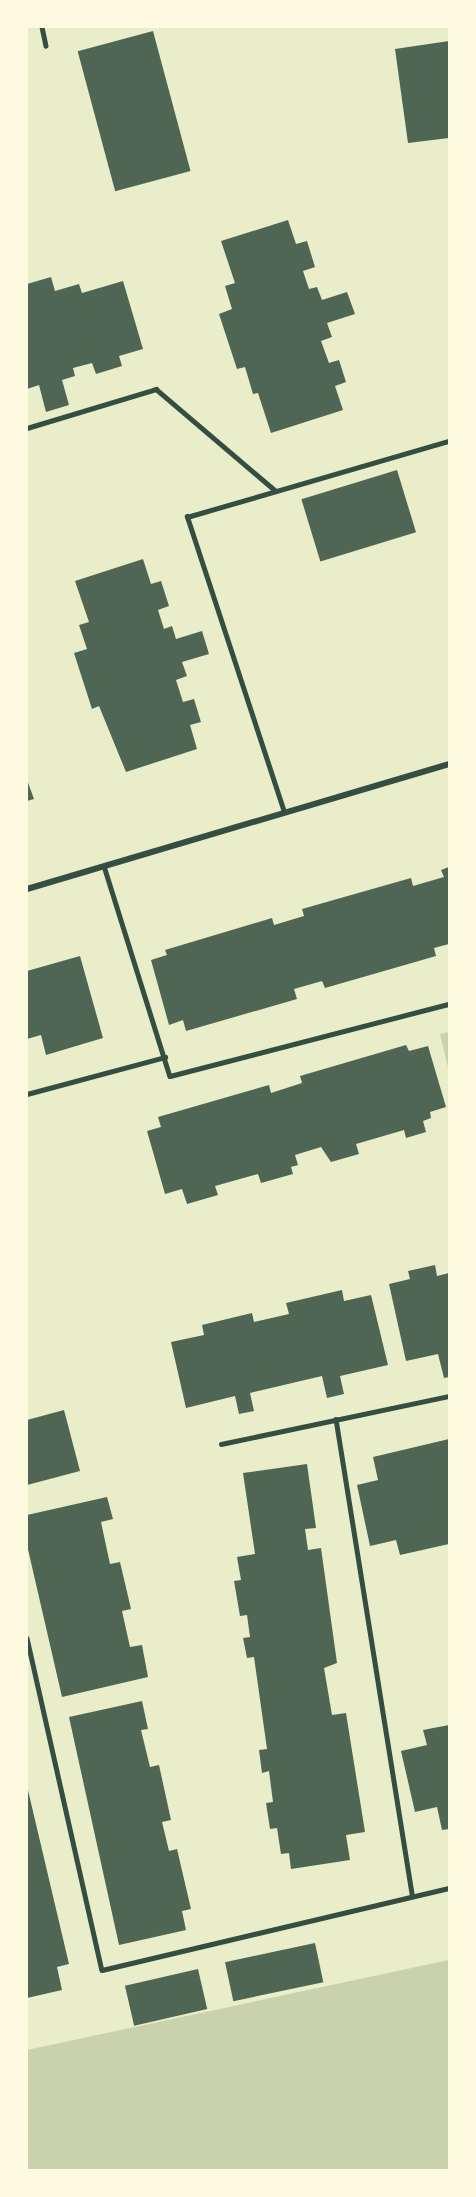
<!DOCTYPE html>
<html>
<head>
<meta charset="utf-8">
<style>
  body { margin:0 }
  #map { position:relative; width:476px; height:2197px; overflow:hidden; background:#e9edc9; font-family:"Noto Sans",sans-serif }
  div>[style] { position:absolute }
  .green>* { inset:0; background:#cad2ad }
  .building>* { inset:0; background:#4f6655; transform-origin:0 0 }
  .service>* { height:4.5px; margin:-2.25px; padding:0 2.25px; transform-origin:2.25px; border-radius:2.25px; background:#344e41 }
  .minor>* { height:6px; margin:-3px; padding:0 3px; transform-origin:3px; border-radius:3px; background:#344e41 }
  span { translate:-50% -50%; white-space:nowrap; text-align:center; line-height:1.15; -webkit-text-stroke:6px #fefae0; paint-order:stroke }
  .frame { position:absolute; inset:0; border:28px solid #fefae0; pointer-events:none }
</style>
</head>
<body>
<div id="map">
  <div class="green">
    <i style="clip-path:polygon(449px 1032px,449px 1071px,440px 1034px)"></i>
    <i style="clip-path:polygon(449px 1960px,449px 2170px,27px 2170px,27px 2050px)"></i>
  </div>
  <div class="building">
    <i style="left:153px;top:31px;width:145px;height:78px;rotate:75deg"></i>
    <i style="clip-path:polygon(449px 41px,449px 138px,408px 143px,395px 49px)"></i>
    <i style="clip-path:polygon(288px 220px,296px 244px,307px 241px,315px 267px,303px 271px,309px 289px,317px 287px,322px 300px,347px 292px,355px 314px,327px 323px,332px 337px,321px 341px,329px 363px,339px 360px,346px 382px,335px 386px,343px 410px,271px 433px,258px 393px,253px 394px,245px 367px,237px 369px,219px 314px,232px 309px,225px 286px,235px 283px,221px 241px)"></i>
    <i style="clip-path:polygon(51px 277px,55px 291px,79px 284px,82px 293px,123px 281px,143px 349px,119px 356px,122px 366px,96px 374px,92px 363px,73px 368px,75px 376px,62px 380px,69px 405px,46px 412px,39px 385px,27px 389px,27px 284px)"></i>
    <i style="left:397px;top:470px;width:65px;height:100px;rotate:73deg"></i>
    <i style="clip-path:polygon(143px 559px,151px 584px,161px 581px,169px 606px,158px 610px,164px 629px,172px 626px,176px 639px,202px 631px,209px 654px,182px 662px,187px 676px,176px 680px,183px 702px,194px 699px,201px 722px,190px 725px,197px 749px,126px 772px,99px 706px,92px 709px,74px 653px,87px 649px,79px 625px,89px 622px,75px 581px)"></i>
    <i style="clip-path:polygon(27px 780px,34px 799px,27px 801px)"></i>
    <i style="clip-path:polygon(449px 867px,449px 944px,434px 948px,436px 956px,325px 988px,322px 981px,294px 989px,297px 999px,186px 1031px,183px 1020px,169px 1025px,151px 960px,167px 955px,165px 950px,272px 918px,274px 925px,304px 916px,302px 909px,411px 878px,413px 886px,444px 877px,441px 870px)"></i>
    <i style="clip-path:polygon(80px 956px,103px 1038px,46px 1055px,41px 1035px,27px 1039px,27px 971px)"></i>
    <i style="clip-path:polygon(406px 1045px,409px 1051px,428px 1046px,446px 1107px,430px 1112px,431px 1118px,423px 1121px,426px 1132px,406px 1138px,404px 1130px,356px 1144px,359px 1154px,331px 1162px,321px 1147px,295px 1155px,298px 1165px,291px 1167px,293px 1174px,261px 1183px,258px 1174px,215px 1186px,218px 1195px,187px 1204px,182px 1189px,165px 1194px,147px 1131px,161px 1127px,158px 1117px,269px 1085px,271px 1093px,302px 1083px,300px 1076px)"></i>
    <i style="clip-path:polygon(435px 1265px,437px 1276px,449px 1273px,449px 1377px,444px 1378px,438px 1354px,406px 1361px,389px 1284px,410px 1279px,408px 1271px)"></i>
    <i style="clip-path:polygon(342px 1290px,344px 1301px,371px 1295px,388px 1365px,340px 1376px,344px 1394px,327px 1398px,322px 1376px,250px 1393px,254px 1411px,239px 1414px,235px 1396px,186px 1408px,171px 1342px,204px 1335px,202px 1325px,252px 1313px,254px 1322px,289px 1314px,286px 1303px)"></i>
    <i style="clip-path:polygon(64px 1410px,80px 1471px,27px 1485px,27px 1420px)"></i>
    <i style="clip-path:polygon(449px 1439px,449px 1544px,400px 1555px,396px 1540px,370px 1546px,357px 1485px,378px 1480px,373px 1457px)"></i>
    <i style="clip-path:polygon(307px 1464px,316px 1528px,305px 1529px,308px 1550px,321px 1548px,337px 1663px,324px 1668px,332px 1715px,346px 1713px,365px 1832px,346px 1835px,350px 1860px,291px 1869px,289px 1853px,281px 1854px,277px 1828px,270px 1829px,266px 1803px,273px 1802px,269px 1771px,262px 1773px,259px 1750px,267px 1749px,254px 1657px,247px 1658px,243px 1638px,250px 1637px,247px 1615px,240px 1616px,234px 1581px,241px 1580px,237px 1557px,255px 1554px,243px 1473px)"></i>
    <i style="clip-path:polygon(107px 1497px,113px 1519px,101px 1522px,110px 1564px,120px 1562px,131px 1609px,122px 1611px,130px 1647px,142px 1645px,148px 1677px,62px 1697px,27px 1545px,27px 1515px)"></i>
    <i style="clip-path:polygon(142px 1701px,148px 1729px,141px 1730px,150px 1767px,159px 1765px,171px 1820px,162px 1822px,169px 1851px,177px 1849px,191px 1909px,182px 1911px,186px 1930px,119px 1945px,69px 1717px)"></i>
    <i style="clip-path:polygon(449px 1725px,449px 1829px,442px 1830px,437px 1807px,415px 1812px,401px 1751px,427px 1745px,423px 1730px)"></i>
    <i style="clip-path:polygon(27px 1786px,69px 1964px,57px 1967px,62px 1990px,27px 1998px)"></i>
    <i style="left:315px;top:1943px;width:40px;height:92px;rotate:78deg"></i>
    <i style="left:198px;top:1969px;width:41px;height:75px;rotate:77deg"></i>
  </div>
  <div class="service">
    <i style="left:42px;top:27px;width:19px;rotate:78deg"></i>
    <i style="left:27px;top:428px;width:135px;rotate:-16.8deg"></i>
    <i style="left:156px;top:389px;width:157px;rotate:40.4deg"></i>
    <i style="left:284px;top:812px;width:311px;rotate:-108.2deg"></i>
    <i style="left:187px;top:517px;width:273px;rotate:-16.2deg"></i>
    <i style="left:104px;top:866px;width:220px;rotate:72.6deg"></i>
    <i style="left:170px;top:1076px;width:288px;rotate:-14.5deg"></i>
    <i style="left:27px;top:1094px;width:143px;rotate:-15deg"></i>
    <i style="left:336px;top:1419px;width:483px;rotate:80.9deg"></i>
    <i style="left:221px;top:1444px;width:233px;rotate:-11.9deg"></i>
    <i style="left:27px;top:1638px;width:340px;rotate:77.3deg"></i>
    <i style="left:102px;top:1970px;width:357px;rotate:-13.3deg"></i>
  </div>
  <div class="minor">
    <i style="left:27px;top:889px;width:440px;rotate:-16.5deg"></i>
  </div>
  <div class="frame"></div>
</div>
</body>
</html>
